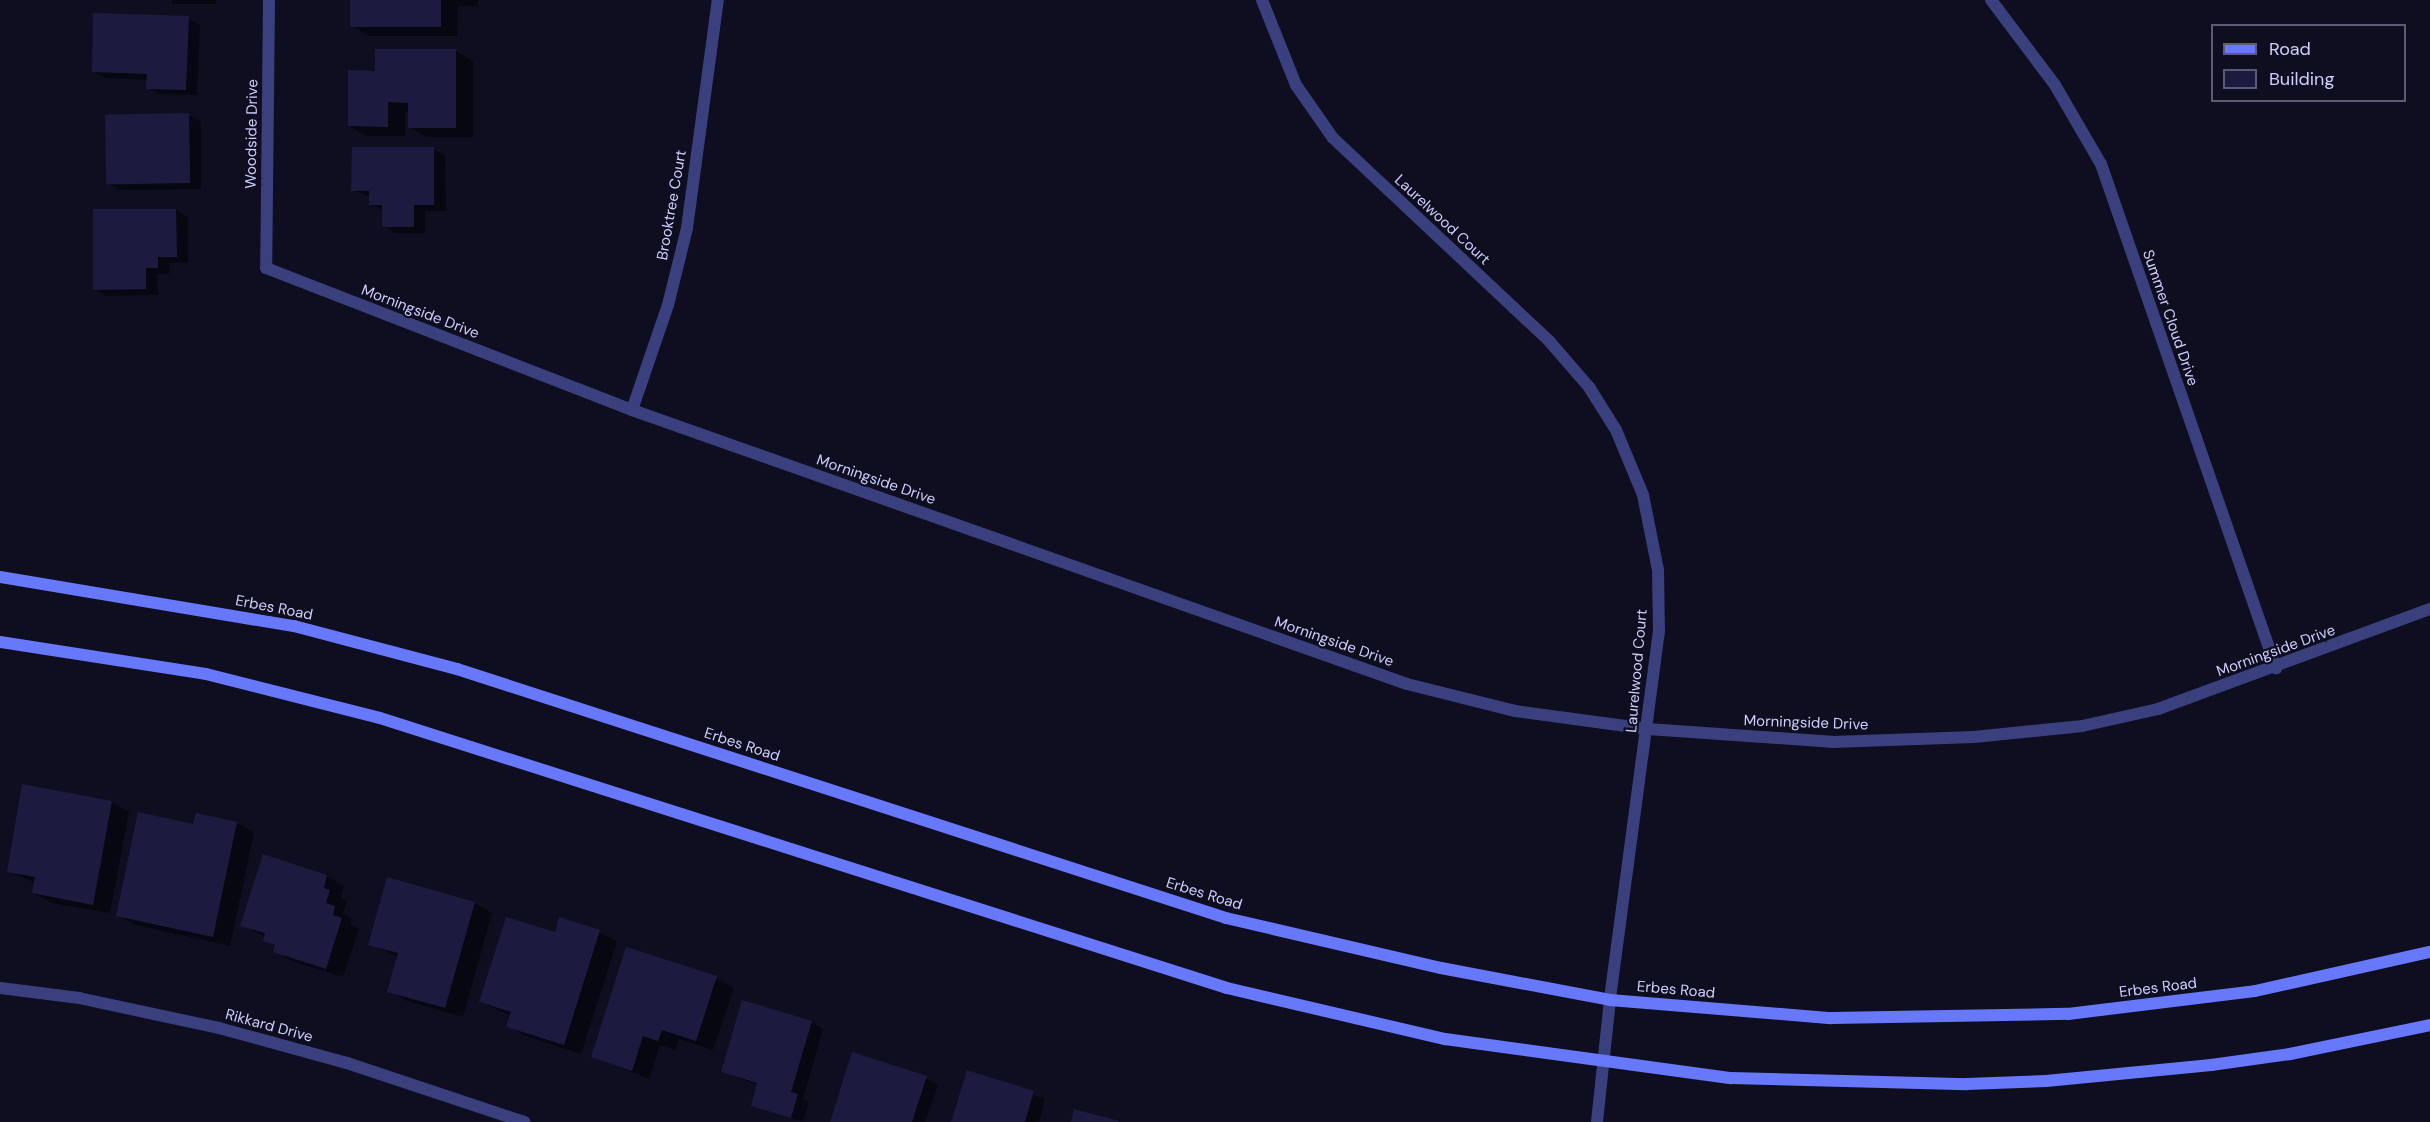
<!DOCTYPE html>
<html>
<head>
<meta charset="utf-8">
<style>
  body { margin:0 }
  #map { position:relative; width:2430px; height:1122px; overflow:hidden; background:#0e0e20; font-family:"DM Sans",sans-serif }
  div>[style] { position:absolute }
  .shadow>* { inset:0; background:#0007; transform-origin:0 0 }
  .building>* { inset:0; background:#1d1a40; transform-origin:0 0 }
  .street>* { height:12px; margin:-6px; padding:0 6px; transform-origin:6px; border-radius:6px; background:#3a407e }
  .secondary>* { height:12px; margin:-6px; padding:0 6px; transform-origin:6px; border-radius:6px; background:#6878fa }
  span { translate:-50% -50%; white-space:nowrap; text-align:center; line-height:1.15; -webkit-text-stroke:4.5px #0e0e20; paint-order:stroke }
  .street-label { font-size:15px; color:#cecffd }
  .legend { position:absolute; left:2211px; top:24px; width:195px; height:78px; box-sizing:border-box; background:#0e0e20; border:2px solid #5b5b78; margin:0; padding:8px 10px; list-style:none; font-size:18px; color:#cecffd }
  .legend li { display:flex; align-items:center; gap:12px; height:30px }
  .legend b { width:30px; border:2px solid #5b5b78 }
</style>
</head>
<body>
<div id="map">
  <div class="shadow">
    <i style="left:172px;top:0;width:44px;height:4px"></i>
    <i style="clip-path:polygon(352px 0,478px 0,478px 6px,458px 6px,457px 36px,369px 36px,352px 26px)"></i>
    <i style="clip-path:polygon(188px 18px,200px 25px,197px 95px,159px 94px,148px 88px,148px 80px,105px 78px,93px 71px)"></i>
    <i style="clip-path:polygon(456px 51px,473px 61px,473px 137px,427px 137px,409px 127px,409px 112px,405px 112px,405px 136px,367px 136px,349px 126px,376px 72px)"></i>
    <i style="clip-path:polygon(189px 115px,201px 122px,201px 189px,119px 190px,107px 183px)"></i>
    <i style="clip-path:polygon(433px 149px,445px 155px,446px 211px,425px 211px,425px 233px,395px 233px,384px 226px,384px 211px,371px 204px,371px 197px,353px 190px)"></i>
    <i style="clip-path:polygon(176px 210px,188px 217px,188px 263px,170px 263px,169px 274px,157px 274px,158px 295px,106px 296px,95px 289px)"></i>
    <i style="clip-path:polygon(112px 802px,129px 812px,110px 913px,51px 903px,34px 893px,36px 883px,8px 871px)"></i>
    <i style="clip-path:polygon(237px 823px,254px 833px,230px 946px,135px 925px,118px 915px,194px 825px)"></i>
    <i style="clip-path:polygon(327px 876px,344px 886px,341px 898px,347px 901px,343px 913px,352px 918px,350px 924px,359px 929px,343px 977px,292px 961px,275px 951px,276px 947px,264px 940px,265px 937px,242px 925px)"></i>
    <i style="clip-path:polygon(475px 903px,492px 913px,463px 1017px,407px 1001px,389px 991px,399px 957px,370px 944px)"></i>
    <i style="clip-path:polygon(599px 932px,617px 942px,581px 1054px,525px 1036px,508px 1026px,511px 1016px,480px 1002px,556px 933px)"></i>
    <i style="clip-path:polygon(716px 978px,734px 988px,713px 1050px,679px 1039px,675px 1050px,660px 1045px,649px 1079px,592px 1056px)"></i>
    <i style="clip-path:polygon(812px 1022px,823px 1029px,803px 1099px,809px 1102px,803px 1122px,752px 1105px,758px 1085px,722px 1072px)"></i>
    <i style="clip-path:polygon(968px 1072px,1045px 1099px,1039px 1122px,953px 1122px)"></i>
    <i style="clip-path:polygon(926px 1078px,938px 1085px,925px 1122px,831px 1122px)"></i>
  </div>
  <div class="building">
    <i style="left:350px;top:0;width:91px;height:27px"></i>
    <i style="clip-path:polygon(93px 13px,189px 16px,186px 90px,146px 89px,147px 74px,92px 72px)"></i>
    <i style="clip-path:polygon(375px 49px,456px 49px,456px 128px,408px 128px,408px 103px,388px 102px,388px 127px,348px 126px,348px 70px,375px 71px)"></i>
    <i style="left:189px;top:113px;width:70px;height:84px;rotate:89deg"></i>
    <i style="clip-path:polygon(352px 147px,434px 147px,434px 205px,414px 205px,414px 227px,382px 227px,382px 205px,369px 205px,369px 191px,351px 191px)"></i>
    <i style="clip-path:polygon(93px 209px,176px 209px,177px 257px,158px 257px,158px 268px,146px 268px,146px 289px,93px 290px)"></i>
    <i style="clip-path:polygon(22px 784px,112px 801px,93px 905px,32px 893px,35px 877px,7px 872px)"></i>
    <i style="clip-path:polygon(138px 812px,193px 824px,196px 813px,237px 822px,213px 937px,116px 916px)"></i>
    <i style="clip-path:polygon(263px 854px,327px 875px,324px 888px,330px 890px,326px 903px,335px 906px,333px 915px,342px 918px,326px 969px,273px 952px,275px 945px,263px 941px,265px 933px,240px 926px)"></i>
    <i style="clip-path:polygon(387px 877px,475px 902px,445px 1008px,387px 992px,398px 953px,368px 945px)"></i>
    <i style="clip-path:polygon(506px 917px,555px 932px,559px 917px,600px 930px,564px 1045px,506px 1027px,511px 1012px,479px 1002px)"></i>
    <i style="clip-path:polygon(626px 947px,717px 976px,696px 1041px,662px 1030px,658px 1041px,643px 1036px,632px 1071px,591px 1057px)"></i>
    <i style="clip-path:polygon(742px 1000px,812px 1021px,791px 1092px,798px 1094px,791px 1118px,751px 1106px,757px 1083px,721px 1072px)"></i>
    <i style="clip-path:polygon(852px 1052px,927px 1076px,912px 1122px,830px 1122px)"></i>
    <i style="clip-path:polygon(967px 1070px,1034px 1091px,1025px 1122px,951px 1122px)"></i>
    <i style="clip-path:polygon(1074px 1109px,1119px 1121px,1119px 1122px,1071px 1122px)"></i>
  </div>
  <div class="street">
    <i style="left:269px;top:0;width:268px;rotate:90.6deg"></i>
    <i style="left:266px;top:268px;width:393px;rotate:21.2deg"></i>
    <i style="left:632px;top:410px;width:822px;rotate:19.47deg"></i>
    <i style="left:1407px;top:684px;width:111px;rotate:14deg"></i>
    <i style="left:1515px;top:711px;width:134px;rotate:7.7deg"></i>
    <i style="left:1648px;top:729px;width:184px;rotate:4deg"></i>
    <i style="left:1832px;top:742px;width:142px;rotate:-2deg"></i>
    <i style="left:1974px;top:737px;width:109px;rotate:-5.8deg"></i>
    <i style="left:2082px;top:726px;width:78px;rotate:-12.6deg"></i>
    <i style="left:2158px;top:709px;width:290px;rotate:-20.2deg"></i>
    <i style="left:1262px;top:0;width:92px;rotate:68.2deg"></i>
    <i style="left:1296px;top:85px;width:65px;rotate:55.1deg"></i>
    <i style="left:1333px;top:138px;width:298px;rotate:43.2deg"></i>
    <i style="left:1550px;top:342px;width:60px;rotate:49.1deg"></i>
    <i style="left:1589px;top:387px;width:51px;rotate:57.9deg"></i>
    <i style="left:1616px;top:430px;width:70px;rotate:67.4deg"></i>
    <i style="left:1643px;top:495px;width:76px;rotate:78.7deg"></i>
    <i style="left:1658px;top:570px;width:61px;rotate:89.1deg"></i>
    <i style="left:1659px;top:631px;width:372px;rotate:97.6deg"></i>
    <i style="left:1610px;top:1000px;width:123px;rotate:96.1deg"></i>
    <i style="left:1991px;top:0;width:106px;rotate:53deg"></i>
    <i style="left:2055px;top:85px;width:91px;rotate:59.8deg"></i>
    <i style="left:2101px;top:164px;width:534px;rotate:70.85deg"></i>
    <i style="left:632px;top:410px;width:111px;rotate:-71.1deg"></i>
    <i style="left:668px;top:305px;width:79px;rotate:-76.1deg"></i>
    <i style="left:687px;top:228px;width:230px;rotate:-82.3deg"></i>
    <i style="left:0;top:988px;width:80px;rotate:7.2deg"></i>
    <i style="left:79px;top:998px;width:143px;rotate:12.1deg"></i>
    <i style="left:219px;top:1028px;width:133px;rotate:15.3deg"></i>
    <i style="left:347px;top:1063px;width:187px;rotate:18.4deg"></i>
  </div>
  <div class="secondary">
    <i style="left:0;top:577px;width:298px;rotate:9.5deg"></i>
    <i style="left:294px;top:626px;width:169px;rotate:14.8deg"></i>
    <i style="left:457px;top:669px;width:808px;rotate:17.94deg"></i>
    <i style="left:1226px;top:918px;width:221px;rotate:13.1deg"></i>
    <i style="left:1441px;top:968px;width:172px;rotate:10.7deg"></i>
    <i style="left:1610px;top:1000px;width:222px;rotate:4.7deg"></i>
    <i style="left:1831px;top:1018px;width:237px;rotate:-1deg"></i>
    <i style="left:2068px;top:1014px;width:188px;rotate:-7deg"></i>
    <i style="left:2255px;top:991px;width:179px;rotate:-12.6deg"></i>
    <i style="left:0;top:642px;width:208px;rotate:8.8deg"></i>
    <i style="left:206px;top:674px;width:179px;rotate:14.2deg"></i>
    <i style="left:380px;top:718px;width:889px;rotate:17.68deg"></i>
    <i style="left:1227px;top:988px;width:224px;rotate:13.2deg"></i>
    <i style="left:1445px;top:1039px;width:289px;rotate:7.8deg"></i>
    <i style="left:1731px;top:1078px;width:236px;rotate:1.5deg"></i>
    <i style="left:1967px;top:1084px;width:79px;rotate:-2.2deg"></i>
    <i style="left:2046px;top:1081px;width:166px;rotate:-5.5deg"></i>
    <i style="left:2211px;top:1065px;width:80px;rotate:-7.9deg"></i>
    <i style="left:2290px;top:1054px;width:143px;rotate:-11.7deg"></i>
  </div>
  <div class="street-label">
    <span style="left:252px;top:134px;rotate:-89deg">Woodside Drive</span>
    <span style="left:672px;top:205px;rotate:-80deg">Brooktree Court</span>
    <span style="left:1442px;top:220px;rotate:43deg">Laurelwood Court</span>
    <span style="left:420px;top:312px;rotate:21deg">Morningside Drive</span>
    <span style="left:2170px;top:318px;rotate:71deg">Summer Cloud Drive</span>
    <span style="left:876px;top:480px;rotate:19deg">Morningside Drive</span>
    <span style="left:274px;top:608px;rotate:11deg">Erbes Road</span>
    <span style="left:1334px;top:642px;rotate:19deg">Morningside Drive</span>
    <span style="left:2276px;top:651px;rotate:-20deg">Morningside Drive</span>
    <span style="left:1637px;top:671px;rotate:-85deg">Laurelwood Court</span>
    <span style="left:1806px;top:723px;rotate:2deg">Morningside Drive</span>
    <span style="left:742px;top:745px;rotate:18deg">Erbes Road</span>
    <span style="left:1204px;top:894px;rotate:17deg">Erbes Road</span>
    <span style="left:2158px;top:988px;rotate:-7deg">Erbes Road</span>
    <span style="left:1676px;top:990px;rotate:5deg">Erbes Road</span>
    <span style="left:269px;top:1026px;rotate:15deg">Rikkard Drive</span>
  </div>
  <ul class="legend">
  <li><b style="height:8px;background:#6878fa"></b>Road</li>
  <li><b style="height:16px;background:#1d1a40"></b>Building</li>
  </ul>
</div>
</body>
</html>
